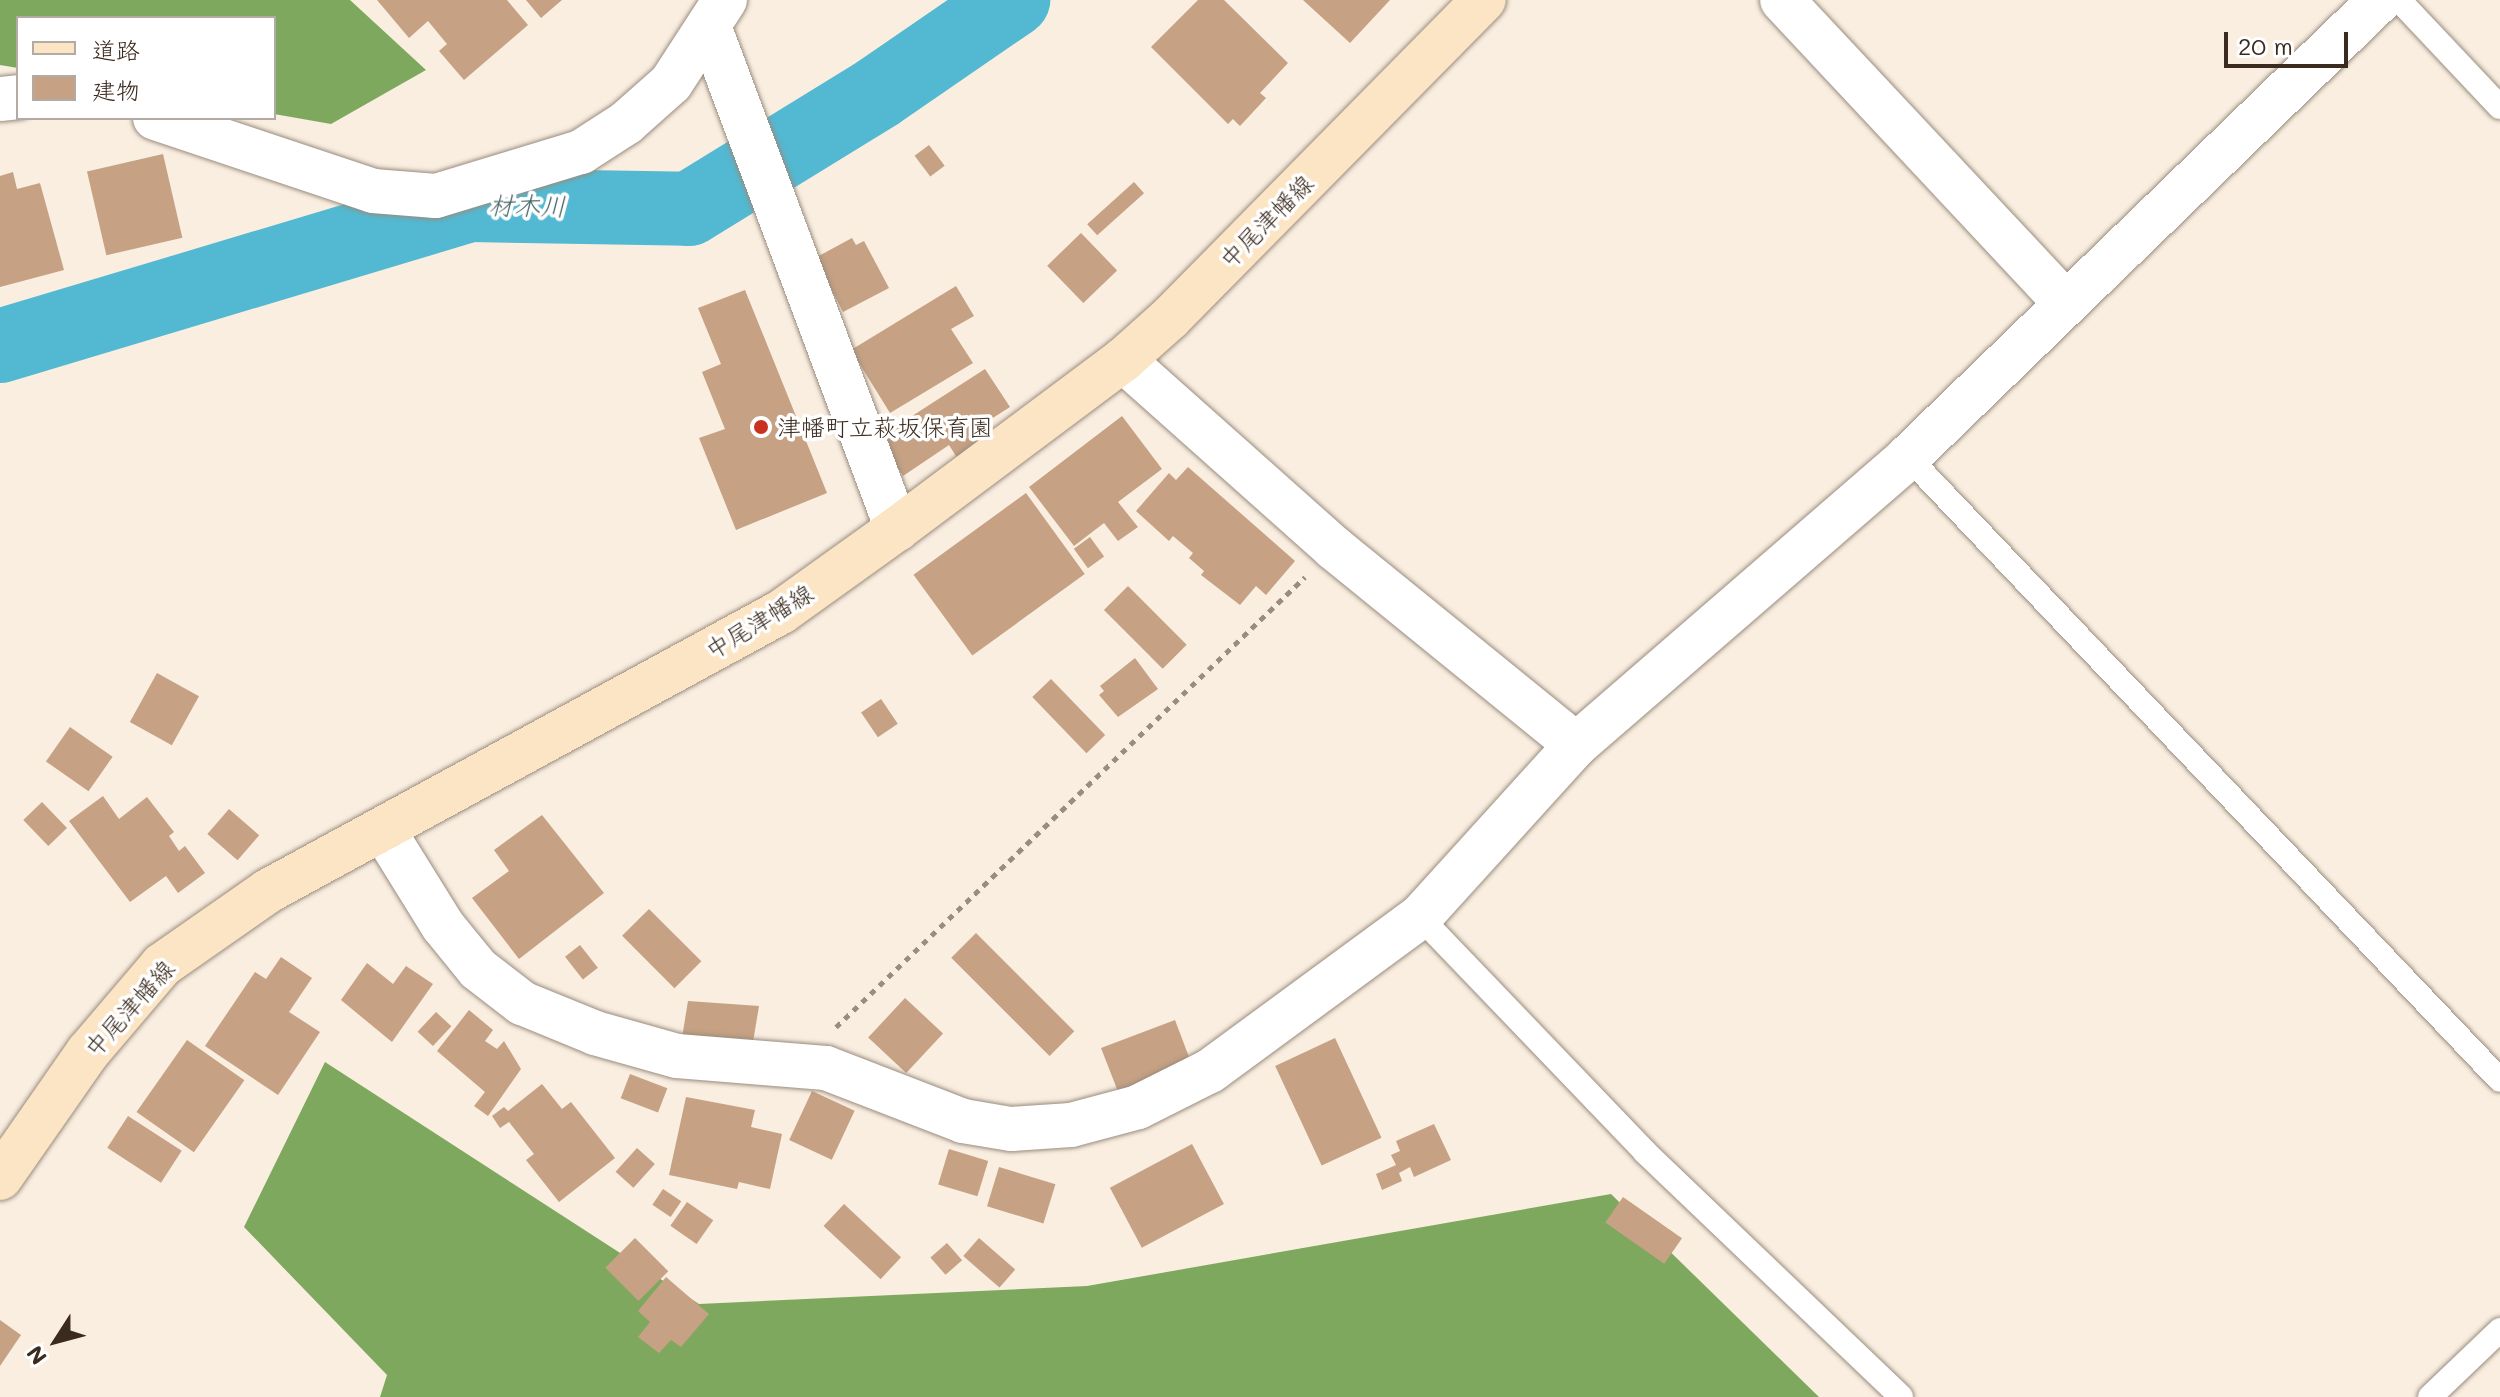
<!DOCTYPE html>
<html>
<head>
<meta charset="utf-8">
<style>
  body { margin:0 }
  #map { position:relative; width:2500px; height:1397px; overflow:hidden; background:#f9eee0; font-family:Mali,"Klee One",sans-serif }
  div>[style] { position:absolute }
  .forest>* { inset:0; background:#7fa85f }
  .river>* { height:74px; margin:-37px; padding:0 37px; transform-origin:37px; border-radius:37px; background:#53b8d1 }
  .building>* { inset:0; background:#c6a183; transform-origin:0 0 }
  .path>* { height:5px; margin-top:-2.5px; transform-origin:0; background:repeating-linear-gradient(90deg,#9a8c7f 0 6px,transparent 0 12px) }
  .roads { filter:drop-shadow(0 0 2px #9a8c7f) drop-shadow(0 0 2px #9a8c7f) }
  .service>* { height:24px; margin:-12px; padding:0 12px; transform-origin:12px; border-radius:12px; background:#fff }
  .minor>* { height:44px; margin:-22px; padding:0 22px; transform-origin:22px; border-radius:22px; background:#fff }
  .secondary>* { height:44px; margin:-22px; padding:0 22px; transform-origin:22px; border-radius:22px; background:#fce5c4 }
  .dots>* { width:22px; height:22px; translate:-50% -50%; box-sizing:border-box; border:4px solid #fff; border-radius:50% }
  span { translate:-50% -50%; white-space:nowrap; text-align:center; line-height:1.15; -webkit-text-stroke:7px #fff; paint-order:stroke }
  .street-label { font-size:24px; color:#3b2a1e }
  .poi-label { font-size:24px; color:#3b2a1e }
  .left { translate:0 -50%; text-align:left }
  .water-label { font-size:26px; color:#456366; font-style:italic }
  .legend { position:absolute; left:16px; top:16px; width:260px; height:104px; box-sizing:border-box; background:#fff; border:2px solid #b1aaa5; margin:0; padding:10px 14px; list-style:none; font-size:24px; color:#3b2a1e }
  .legend li { display:flex; align-items:center; gap:16px; height:40px }
  .legend b { width:40px; border:2px solid #b1aaa5 }
  .north { position:absolute; left:16px; top:1301px; width:80px; height:80px; -webkit-text-stroke:6px #fff; paint-order:stroke; rotate:234deg; font-size:22px; font-weight:700; line-height:32px; text-align:center; color:#3b2a1e }
  .north::after { content:''; display:block; margin:auto; width:28px; height:36px; background:#3b2a1e; clip-path:polygon(50% 0,100% 100%,50% 72%,0 100%) }
  .scale { position:absolute; left:2224px; top:32px; width:124px; height:36px; box-sizing:border-box; border:4px solid #3b2a1e; border-top:0; padding-left:10px; font-size:24px; line-height:28px; white-space:nowrap; color:#3b2a1e; -webkit-text-stroke:6px #fff; paint-order:stroke }
</style>
</head>
<body>
<div id="map">
  <div class="forest">
    <i style="clip-path:polygon(0 0,350px 0,426px 70px,331px 124px,274px 114px,274px 18px,18px 18px,18px 68px,0 65px)"></i>
    <i style="clip-path:polygon(325px 1062px,699px 1304px,1087px 1286px,1611px 1194px,1819px 1397px,380px 1397px,387px 1375px,244px 1227px)"></i>
  </div>
  <div class="river">
    <i style="left:0;top:346px;width:491px;rotate:-16.7deg"></i>
    <i style="left:470px;top:205px;width:219px;rotate:1deg"></i>
    <i style="left:689px;top:209px;width:223px;rotate:-31.6deg"></i>
    <i style="left:879px;top:92px;width:163px;rotate:-34.5deg"></i>
  </div>
  <div class="building">
    <i style="clip-path:polygon(377px 0,507px 0,528px 25px,464px 80px,439px 51px,447px 44px,428px 21px,409px 38px)"></i>
    <i style="clip-path:polygon(526px 0,562px 0,541px 18px)"></i>
    <i style="clip-path:polygon(1198px 0,1224px 0,1288px 63px,1260px 93px,1266px 98px,1240px 126px,1233px 119px,1228px 124px,1151px 47px)"></i>
    <i style="clip-path:polygon(1303px 0,1390px 0,1350px 43px)"></i>
    <i style="left:929px;top:145px;width:26px;height:18px;rotate:53deg"></i>
    <i style="left:163px;top:154px;width:86px;height:78px;rotate:77deg"></i>
    <i style="clip-path:polygon(13px 172px,17px 189px,40px 183px,64px 270px,0 287px,0 176px)"></i>
    <i style="left:1134px;top:182px;width:15px;height:63px;rotate:48deg"></i>
    <i style="left:1081px;top:233px;width:52px;height:47px;rotate:46deg"></i>
    <i style="clip-path:polygon(852px 238px,856px 245px,864px 241px,889px 288px,843px 312px,815px 258px)"></i>
    <i style="clip-path:polygon(956px 286px,974px 316px,951px 329px,973px 363px,890px 413px,851px 350px)"></i>
    <i style="clip-path:polygon(745px 290px,827px 493px,736px 530px,699px 438px,725px 429px,702px 372px,721px 364px,698px 308px)"></i>
    <i style="clip-path:polygon(985px 369px,1010px 407px,974px 430px,984px 445px,959px 461px,949px 445px,903px 476px,878px 438px)"></i>
    <i style="clip-path:polygon(1122px 416px,1162px 469px,1118px 502px,1138px 527px,1118px 541px,1104px 523px,1074px 546px,1029px 487px)"></i>
    <i style="clip-path:polygon(1188px 467px,1295px 561px,1266px 595px,1256px 586px,1240px 605px,1201px 575px,1204px 571px,1189px 558px,1193px 553px,1173px 536px,1169px 541px,1136px 511px,1169px 473px,1176px 480px)"></i>
    <i style="left:1026px;top:493px;width:100px;height:139px;rotate:54deg"></i>
    <i style="left:1090px;top:537px;width:24px;height:20px;rotate:54deg"></i>
    <i style="left:1128px;top:586px;width:83px;height:34px;rotate:45deg"></i>
    <i style="clip-path:polygon(1135px 658px,1158px 689px,1118px 717px,1099px 695px,1104px 691px,1100px 686px)"></i>
    <i style="left:157px;top:673px;width:48px;height:56px;rotate:29deg"></i>
    <i style="left:1051px;top:679px;width:78px;height:26px;rotate:46deg"></i>
    <i style="left:881px;top:699px;width:30px;height:24px;rotate:56deg"></i>
    <i style="left:70px;top:727px;width:52px;height:42px;rotate:35deg"></i>
    <i style="clip-path:polygon(103px 796px,119px 819px,147px 797px,174px 832px,169px 836px,179px 851px,185px 846px,205px 873px,178px 893px,166px 876px,130px 902px,69px 821px)"></i>
    <i style="left:42px;top:802px;width:36px;height:26px;rotate:46deg"></i>
    <i style="left:229px;top:809px;width:40px;height:33px;rotate:41deg"></i>
    <i style="clip-path:polygon(542px 815px,604px 893px,519px 959px,472px 898px,509px 871px,494px 850px)"></i>
    <i style="left:649px;top:909px;width:74px;height:38px;rotate:45deg"></i>
    <i style="left:976px;top:933px;width:139px;height:35px;rotate:45deg"></i>
    <i style="left:580px;top:945px;width:29px;height:19px;rotate:52deg"></i>
    <i style="clip-path:polygon(281px 957px,312px 978px,289px 1012px,320px 1032px,278px 1095px,205px 1046px,255px 972px,266px 979px)"></i>
    <i style="clip-path:polygon(367px 963px,393px 984px,406px 966px,433px 984px,392px 1042px,341px 1000px)"></i>
    <i style="left:905px;top:998px;width:52px;height:54px;rotate:43deg"></i>
    <i style="clip-path:polygon(688px 1001px,759px 1006px,753px 1042px,681px 1044px)"></i>
    <i style="clip-path:polygon(469px 1010px,493px 1030px,485px 1041px,497px 1049px,504px 1041px,521px 1069px,488px 1116px,474px 1106px,485px 1092px,437px 1051px)"></i>
    <i style="left:436px;top:1012px;width:21px;height:27px;rotate:43deg"></i>
    <i style="clip-path:polygon(1175px 1020px,1192px 1065px,1122px 1102px,1101px 1048px)"></i>
    <i style="left:1335px;top:1038px;width:110px;height:66px;rotate:65deg"></i>
    <i style="left:187px;top:1040px;width:70px;height:88px;rotate:35deg"></i>
    <i style="left:630px;top:1074px;width:40px;height:26px;rotate:21deg"></i>
    <i style="clip-path:polygon(542px 1084px,562px 1109px,571px 1102px,615px 1158px,559px 1202px,526px 1160px,534px 1154px,509px 1122px,500px 1128px,492px 1116px,504px 1107px,508px 1111px)"></i>
    <i style="left:812px;top:1091px;width:47px;height:54px;rotate:25deg"></i>
    <i style="clip-path:polygon(686px 1097px,755px 1110px,751px 1127px,782px 1134px,770px 1189px,739px 1182px,737px 1189px,669px 1175px)"></i>
    <i style="left:128px;top:1116px;width:64px;height:38px;rotate:33deg"></i>
    <i style="clip-path:polygon(1434px 1124px,1451px 1160px,1414px 1177px,1410px 1167px,1399px 1173px,1402px 1181px,1382px 1190px,1376px 1174px,1396px 1165px,1391px 1155px,1400px 1151px,1396px 1141px)"></i>
    <i style="left:1192px;top:1144px;width:68px;height:93px;rotate:62deg"></i>
    <i style="left:637px;top:1148px;width:24px;height:32px;rotate:42deg"></i>
    <i style="left:949px;top:1149px;width:41px;height:37px;rotate:17deg"></i>
    <i style="left:999px;top:1167px;width:59px;height:41px;rotate:17deg"></i>
    <i style="left:663px;top:1189px;width:22px;height:19px;rotate:34deg"></i>
    <i style="left:1623px;top:1197px;width:72px;height:31px;rotate:35deg"></i>
    <i style="left:687px;top:1202px;width:32px;height:29px;rotate:35deg"></i>
    <i style="left:844px;top:1204px;width:78px;height:30px;rotate:43deg"></i>
    <i style="left:635px;top:1238px;width:47px;height:42px;rotate:45deg"></i>
    <i style="left:979px;top:1238px;width:48px;height:24px;rotate:41deg"></i>
    <i style="left:947px;top:1243px;width:23px;height:22px;rotate:49deg"></i>
    <i style="clip-path:polygon(666px 1277px,709px 1314px,681px 1347px,671px 1340px,659px 1353px,638px 1337px,650px 1322px,638px 1311px)"></i>
    <i style="clip-path:polygon(0 1320px,21px 1335px,0 1366px)"></i>
  </div>
  <div class="path">
    <i style="left:836px;top:1027px;width:650px;rotate:-43.82deg"></i>
  </div>
  <div class="roads">
    <div class="service">
      <i style="left:2399px;top:0;width:147px;rotate:46.7deg"></i>
      <i style="left:1908px;top:457px;width:859px;rotate:46.46deg"></i>
      <i style="left:1420px;top:917px;width:325px;rotate:46.2deg"></i>
      <i style="left:1645px;top:1152px;width:354px;rotate:43.7deg"></i>
      <i style="left:2430px;top:1397px;width:97px;rotate:-43.7deg"></i>
    </div>
    <div class="minor">
      <i style="left:1782px;top:0;width:412px;rotate:46.9deg"></i>
      <i style="left:710px;top:29px;width:534px;rotate:69.49deg"></i>
      <i style="left:0;top:99px;width:18px;rotate:-6deg"></i>
      <i style="left:155px;top:118px;width:230px;rotate:18.5deg"></i>
      <i style="left:373px;top:191px;width:63px;rotate:4.5deg"></i>
      <i style="left:436px;top:196px;width:152px;rotate:-16.9deg"></i>
      <i style="left:581px;top:152px;width:54px;rotate:-32.8deg"></i>
      <i style="left:626px;top:123px;width:60px;rotate:-41.6deg"></i>
      <i style="left:671px;top:83px;width:99px;rotate:-57deg"></i>
      <i style="left:1123px;top:360px;width:283px;rotate:41.7deg"></i>
      <i style="left:1334px;top:548px;width:312px;rotate:39.1deg"></i>
      <i style="left:384px;top:831px;width:112px;rotate:58.2deg"></i>
      <i style="left:443px;top:926px;width:55px;rotate:50.9deg"></i>
      <i style="left:478px;top:969px;width:56px;rotate:37.7deg"></i>
      <i style="left:522px;top:1003px;width:79px;rotate:22.3deg"></i>
      <i style="left:595px;top:1033px;width:85px;rotate:15.7deg"></i>
      <i style="left:677px;top:1056px;width:149px;rotate:4.6deg"></i>
      <i style="left:826px;top:1068px;width:147px;rotate:21.1deg"></i>
      <i style="left:963px;top:1121px;width:49px;rotate:9.5deg"></i>
      <i style="left:1011px;top:1129px;width:60px;rotate:-3.8deg"></i>
      <i style="left:1071px;top:1125px;width:69px;rotate:-15deg"></i>
      <i style="left:1138px;top:1107px;width:80px;rotate:-26.6deg"></i>
      <i style="left:1210px;top:1071px;width:260px;rotate:-36.3deg"></i>
      <i style="left:1420px;top:917px;width:232px;rotate:-47.8deg"></i>
      <i style="left:1576px;top:745px;width:440px;rotate:-40.9deg"></i>
      <i style="left:1908px;top:457px;width:657px;rotate:-44.07deg"></i>
    </div>
    <div class="secondary">
      <i style="left:0;top:1178px;width:154px;rotate:-55.1deg"></i>
      <i style="left:88px;top:1052px;width:114px;rotate:-49.6deg"></i>
      <i style="left:162px;top:965px;width:129px;rotate:-34.9deg"></i>
      <i style="left:268px;top:891px;width:584px;rotate:-28.54deg"></i>
      <i style="left:781px;top:612px;width:143px;rotate:-35.6deg"></i>
      <i style="left:897px;top:529px;width:282px;rotate:-36.8deg"></i>
      <i style="left:1123px;top:360px;width:63px;rotate:-41.8deg"></i>
      <i style="left:1170px;top:318px;width:447px;rotate:-45.4deg"></i>
    </div>
  </div>
  <div class="dots">
    <i style="left:761px;top:427px;background:#c8321e"></i>
  </div>
  <div class="street-label">
    <span style="left:1266px;top:221px;rotate:-45deg">中尾津幡線</span>
    <span style="left:759px;top:621px;rotate:-31deg">中尾津幡線</span>
    <span style="left:129px;top:1008px;rotate:-48deg">中尾津幡線</span>
  </div>
  <div class="poi-label">
    <span class="left" style="left:777px;top:427px">津幡町立萩坂保育園</span>
  </div>
  <div class="water-label">
    <span style="left:527px;top:206px;rotate:1deg">材木川</span>
  </div>
  <ul class="legend">
  <li><b style="height:10px;background:#fce5c4"></b>道路</li>
  <li><b style="height:22px;background:#c6a183"></b>建物</li>
  </ul>
  <div class="north">N</div>
  <div class="scale">20 m</div>
</div>
</body>
</html>
